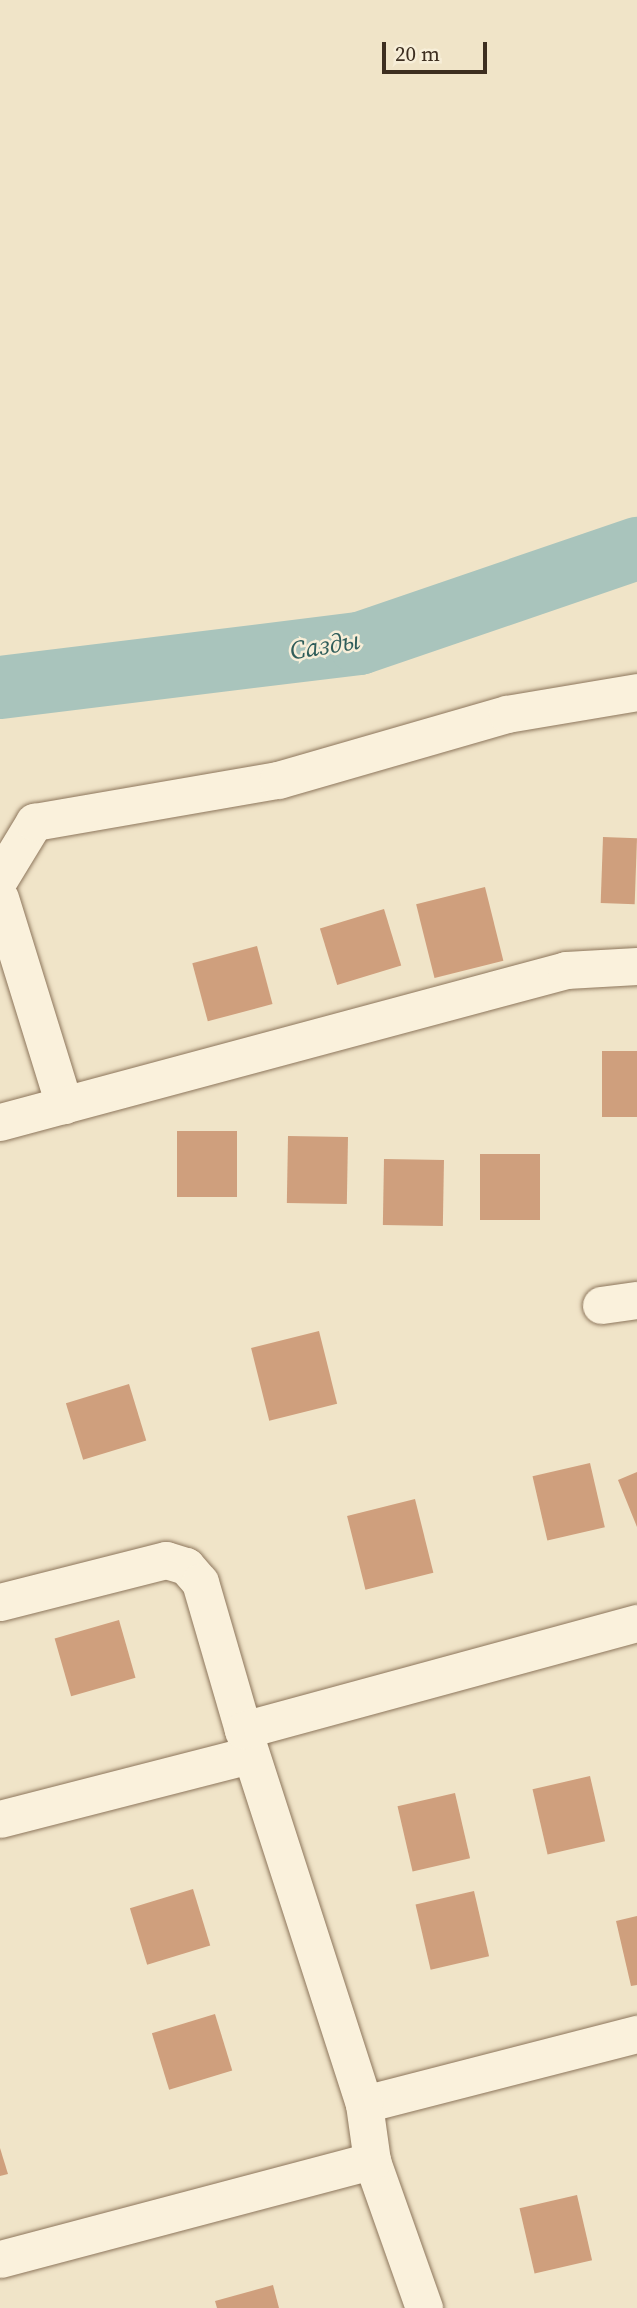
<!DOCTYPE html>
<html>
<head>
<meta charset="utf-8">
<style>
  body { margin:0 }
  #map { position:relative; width:637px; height:2308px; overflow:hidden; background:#f0e4c8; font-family:"Source Serif 4",serif }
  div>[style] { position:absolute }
  .river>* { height:63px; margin:-31.5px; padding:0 31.5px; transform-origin:31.5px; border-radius:31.5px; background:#a9c4bc }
  .building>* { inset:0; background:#cf9f7d; transform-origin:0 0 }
  .roads { filter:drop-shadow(0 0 2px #8d765c) drop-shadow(0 0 2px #8d765c) }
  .minor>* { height:37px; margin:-18.5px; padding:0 18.5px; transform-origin:18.5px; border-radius:18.5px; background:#faf1dc }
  span { translate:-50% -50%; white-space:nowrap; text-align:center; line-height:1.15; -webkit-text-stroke:5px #f7eed8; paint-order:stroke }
  .water-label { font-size:26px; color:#2f5d5a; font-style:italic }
  .scale { position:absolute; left:382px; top:42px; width:105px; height:32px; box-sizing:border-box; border:4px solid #3d2e20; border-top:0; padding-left:9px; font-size:21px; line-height:24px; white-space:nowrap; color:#3d2e20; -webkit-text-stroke:5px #f7eed8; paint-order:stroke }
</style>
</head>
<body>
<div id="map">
  <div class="river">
    <i style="left:0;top:687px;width:362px;rotate:-7deg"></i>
    <i style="left:359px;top:643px;width:294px;rotate:-18.9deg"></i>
  </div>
  <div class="building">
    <i style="left:603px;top:837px;width:34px;height:66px;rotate:2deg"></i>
    <i style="left:485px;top:887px;width:76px;height:71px;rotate:76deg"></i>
    <i style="left:384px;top:909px;width:59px;height:67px;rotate:73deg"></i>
    <i style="left:257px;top:946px;width:60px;height:67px;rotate:75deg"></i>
    <i style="left:602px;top:1051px;width:35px;height:66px"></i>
    <i style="left:177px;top:1131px;width:60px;height:66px"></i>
    <i style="left:288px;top:1136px;width:60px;height:67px;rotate:1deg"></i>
    <i style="left:480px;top:1154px;width:60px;height:66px"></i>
    <i style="left:384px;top:1159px;width:60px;height:66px;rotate:1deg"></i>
    <i style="left:319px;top:1331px;width:75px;height:70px;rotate:76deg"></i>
    <i style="left:129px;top:1384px;width:59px;height:66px;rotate:73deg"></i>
    <i style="left:590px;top:1463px;width:66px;height:59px;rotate:77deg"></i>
    <i style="clip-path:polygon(637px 1472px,637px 1527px,618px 1480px)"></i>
    <i style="left:415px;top:1499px;width:76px;height:70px;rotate:76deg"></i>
    <i style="left:119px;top:1620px;width:60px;height:67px;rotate:74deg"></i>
    <i style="left:590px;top:1776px;width:67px;height:59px;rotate:77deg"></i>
    <i style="left:455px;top:1793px;width:67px;height:59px;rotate:77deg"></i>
    <i style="left:193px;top:1889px;width:59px;height:66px;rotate:73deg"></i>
    <i style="left:474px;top:1891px;width:67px;height:60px;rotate:77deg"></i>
    <i style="clip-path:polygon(637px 1916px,637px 1985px,631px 1986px,616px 1921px)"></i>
    <i style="left:215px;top:2014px;width:59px;height:66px;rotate:73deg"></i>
    <i style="clip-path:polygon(0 2148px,8px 2174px,0 2176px)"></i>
    <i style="left:577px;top:2195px;width:67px;height:59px;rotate:77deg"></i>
    <i style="clip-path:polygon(273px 2285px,279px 2308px,217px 2308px,215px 2301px)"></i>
  </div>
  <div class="roads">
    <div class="minor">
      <i style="left:0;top:878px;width:66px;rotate:-58.7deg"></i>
      <i style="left:34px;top:822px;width:248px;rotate:-9.8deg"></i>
      <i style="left:278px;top:780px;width:238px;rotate:-16.1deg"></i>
      <i style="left:507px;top:714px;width:132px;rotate:-9.6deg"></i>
      <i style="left:0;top:898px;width:217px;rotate:72.8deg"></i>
      <i style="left:0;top:1122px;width:586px;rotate:-15.03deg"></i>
      <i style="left:566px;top:970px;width:71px;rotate:-3.2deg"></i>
      <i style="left:601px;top:1305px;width:36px;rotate:-8deg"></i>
      <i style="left:0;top:1602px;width:171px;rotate:-14.2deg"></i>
      <i style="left:166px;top:1560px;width:21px;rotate:17deg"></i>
      <i style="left:186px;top:1566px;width:21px;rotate:49deg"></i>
      <i style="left:200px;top:1582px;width:154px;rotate:73.8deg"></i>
      <i style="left:0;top:1819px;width:258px;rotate:-14.4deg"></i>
      <i style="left:364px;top:2104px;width:282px;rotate:-14.4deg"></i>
      <i style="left:372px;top:2161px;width:156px;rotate:70.5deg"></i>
      <i style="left:0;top:2259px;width:385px;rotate:-14.8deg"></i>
      <i style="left:372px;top:2161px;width:58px;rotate:-98deg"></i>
      <i style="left:364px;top:2104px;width:393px;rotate:-107.9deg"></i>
      <i style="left:243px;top:1730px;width:408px;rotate:-15.2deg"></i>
    </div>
  </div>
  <div class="water-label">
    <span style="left:325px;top:646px;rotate:-9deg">Сазды</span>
  </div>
  <div class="scale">20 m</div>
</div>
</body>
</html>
